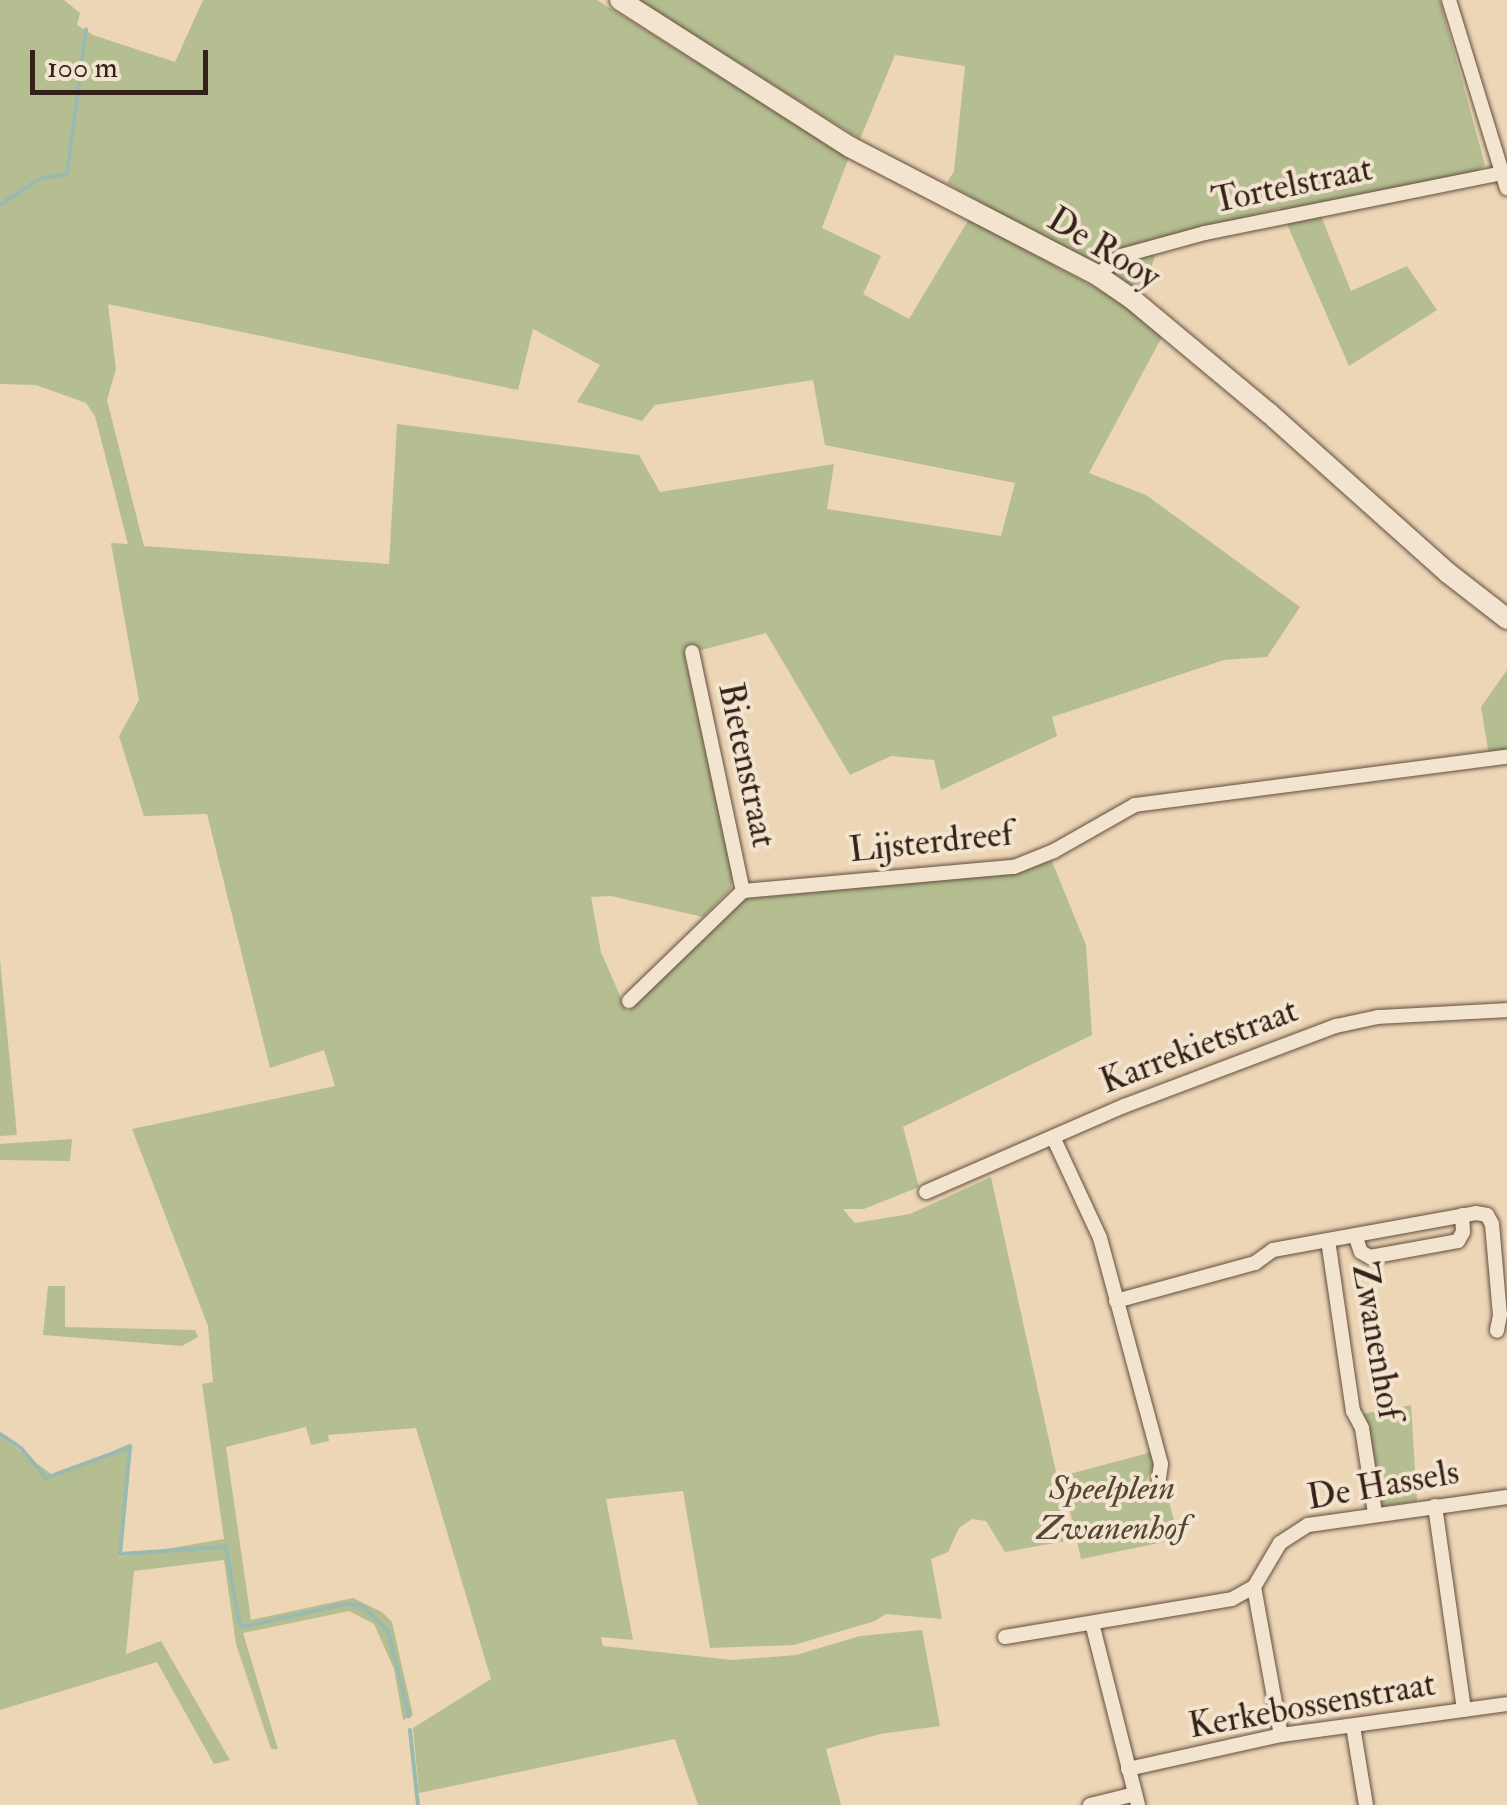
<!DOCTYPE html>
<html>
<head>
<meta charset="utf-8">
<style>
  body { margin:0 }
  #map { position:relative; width:1507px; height:1805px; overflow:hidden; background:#edd6b6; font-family:"IM FELL Double Pica",serif }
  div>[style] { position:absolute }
  .green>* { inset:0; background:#b5be90 }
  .stream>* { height:4px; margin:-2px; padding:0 2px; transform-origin:2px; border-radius:2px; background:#99b9b1 }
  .roads { filter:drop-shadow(0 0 2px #624e3f) drop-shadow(0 0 2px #624e3f) }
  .street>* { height:14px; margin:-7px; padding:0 7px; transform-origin:7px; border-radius:7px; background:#f3e4d0 }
  .secondary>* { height:20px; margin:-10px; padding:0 10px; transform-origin:10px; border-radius:10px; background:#f3e4d0 }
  span { translate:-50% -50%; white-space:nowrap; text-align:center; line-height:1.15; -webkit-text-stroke:8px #f3e4d0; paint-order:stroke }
  .street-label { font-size:35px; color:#342117 }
  .park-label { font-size:35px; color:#544835; font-style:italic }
  .scale { position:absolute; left:30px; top:50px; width:178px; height:45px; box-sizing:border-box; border:5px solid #342117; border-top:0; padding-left:12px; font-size:30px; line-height:35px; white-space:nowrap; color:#342117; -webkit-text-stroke:8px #f3e4d0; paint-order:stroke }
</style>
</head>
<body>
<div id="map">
  <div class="green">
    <i style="clip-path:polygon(evenodd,0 0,64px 0,80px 13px,77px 25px,93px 35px,175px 62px,203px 0,597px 0,849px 157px,822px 228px,881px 256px,863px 294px,909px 319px,969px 219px,1116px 299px,1163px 335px,1089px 473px,1146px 495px,1300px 607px,1267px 657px,1224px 660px,1052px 717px,1057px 736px,941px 790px,934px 760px,891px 756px,850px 775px,766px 633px,698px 651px,685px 658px,734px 875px,730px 890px,703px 917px,611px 896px,591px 897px,601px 952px,627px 1012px,740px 900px,753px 898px,1017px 873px,1051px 859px,1086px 945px,1092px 1035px,903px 1127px,919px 1187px,864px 1209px,843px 1209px,855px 1223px,910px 1214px,991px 1177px,1071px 1540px,1005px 1552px,986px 1521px,972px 1519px,959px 1528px,948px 1552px,931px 1559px,942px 1619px,886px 1614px,875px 1621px,794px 1645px,710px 1648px,683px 1491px,606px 1499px,633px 1640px,601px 1637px,603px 1646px,733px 1660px,796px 1655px,860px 1636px,922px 1630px,940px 1726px,880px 1734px,826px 1749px,841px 1805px,698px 1805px,675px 1739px,419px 1793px,413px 1728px,491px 1679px,416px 1428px,328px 1435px,329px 1441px,311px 1445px,306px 1427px,226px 1447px,251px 1620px,353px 1598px,382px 1612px,392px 1622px,413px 1715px,403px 1720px,394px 1669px,374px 1624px,349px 1611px,243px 1633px,278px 1749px,271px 1749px,236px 1644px,224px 1560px,134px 1571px,126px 1654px,161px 1641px,230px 1760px,214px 1764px,157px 1662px,0 1710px,0 1436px,55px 1477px,131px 1443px,119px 1557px,224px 1539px,202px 1384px,213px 1382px,208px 1326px,132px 1129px,335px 1086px,324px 1050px,270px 1068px,207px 814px,144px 816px,119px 736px,139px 700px,111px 543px,128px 544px,95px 416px,86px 403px,36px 385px,0 384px,0 0,108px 304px,518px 390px,533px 329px,600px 365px,577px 402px,642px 421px,655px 405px,813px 380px,825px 445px,1015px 483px,1001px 536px,827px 509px,834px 464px,660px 492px,639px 455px,397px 424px,389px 564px,144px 546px,107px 400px,116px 369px,108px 304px)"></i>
    <i style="clip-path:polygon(638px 0,1440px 0,1485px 165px,1476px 172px,1321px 216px,1351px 291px,1407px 266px,1437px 310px,1349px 366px,1280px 208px,1159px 242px,1143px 295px,947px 183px,954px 171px,965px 66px,895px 55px,860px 139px)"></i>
    <i style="clip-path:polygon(1507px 670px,1507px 752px,1489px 756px,1481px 707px)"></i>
    <i style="clip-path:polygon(0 960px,17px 1135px,0 1136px)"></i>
    <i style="clip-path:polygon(72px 1139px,70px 1161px,0 1160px,0 1144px)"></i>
    <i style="clip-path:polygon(48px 1286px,65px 1286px,65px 1327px,195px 1330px,198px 1337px,182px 1346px,43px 1335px)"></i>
    <i style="clip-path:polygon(1411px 1405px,1417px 1501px,1379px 1507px,1369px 1426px,1362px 1414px)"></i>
    <i style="clip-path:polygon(1152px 1452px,1155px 1464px,1146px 1481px,1154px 1492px,1166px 1491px,1179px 1539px,1081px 1559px,1062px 1476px)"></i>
  </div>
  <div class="stream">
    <i style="left:0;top:205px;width:49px;rotate:-33.4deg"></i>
    <i style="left:41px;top:178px;width:26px;rotate:-9deg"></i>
    <i style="left:67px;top:174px;width:146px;rotate:-82.5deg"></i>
    <i style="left:0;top:1434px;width:25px;rotate:34deg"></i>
    <i style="left:21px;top:1448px;width:39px;rotate:50deg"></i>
    <i style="left:46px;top:1478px;width:90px;rotate:-20.3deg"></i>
    <i style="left:130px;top:1447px;width:107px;rotate:95.3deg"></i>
    <i style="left:120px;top:1554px;width:106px;rotate:-3.8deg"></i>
    <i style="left:226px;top:1547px;width:77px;rotate:80.3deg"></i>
    <i style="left:239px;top:1623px;width:6px;rotate:45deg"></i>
    <i style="left:243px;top:1627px;width:104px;rotate:-12.8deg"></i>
    <i style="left:344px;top:1604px;width:17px;rotate:3deg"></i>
    <i style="left:361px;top:1605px;width:37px;rotate:44deg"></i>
    <i style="left:388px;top:1631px;width:88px;rotate:76.1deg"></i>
    <i style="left:410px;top:1730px;width:75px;rotate:83.9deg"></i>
  </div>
  <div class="roads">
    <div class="street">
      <i style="left:1449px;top:0;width:197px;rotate:72.9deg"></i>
      <i style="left:1097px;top:275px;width:31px;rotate:-38deg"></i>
      <i style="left:1121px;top:256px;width:87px;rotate:-15.3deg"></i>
      <i style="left:1205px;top:233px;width:308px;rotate:-11.4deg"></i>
      <i style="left:692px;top:652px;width:244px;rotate:78deg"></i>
      <i style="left:629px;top:1001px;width:158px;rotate:-44deg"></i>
      <i style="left:743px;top:891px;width:272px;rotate:-5.1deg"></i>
      <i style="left:1014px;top:867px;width:43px;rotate:-21.8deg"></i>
      <i style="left:1054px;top:851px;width:93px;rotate:-29.6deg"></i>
      <i style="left:1135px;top:805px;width:375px;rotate:-7.4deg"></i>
      <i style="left:1053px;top:1137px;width:111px;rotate:65deg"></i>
      <i style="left:1100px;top:1238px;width:234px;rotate:74.9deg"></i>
      <i style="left:1161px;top:1464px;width:15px;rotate:98deg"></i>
      <i style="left:926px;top:1192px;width:216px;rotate:-23.5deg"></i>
      <i style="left:1124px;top:1106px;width:227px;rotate:-20.7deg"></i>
      <i style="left:1336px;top:1026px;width:43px;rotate:-12.1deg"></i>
      <i style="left:1378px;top:1017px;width:129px;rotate:-3.1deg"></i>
      <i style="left:1355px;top:1235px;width:18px;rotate:71deg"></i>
      <i style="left:1361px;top:1252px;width:10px;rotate:29deg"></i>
      <i style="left:1370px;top:1257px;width:89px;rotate:-10.3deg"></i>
      <i style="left:1458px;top:1241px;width:10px;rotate:-61deg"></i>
      <i style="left:1463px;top:1232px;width:17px;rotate:-93deg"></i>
      <i style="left:1328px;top:1240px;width:173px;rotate:81.7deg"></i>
      <i style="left:1353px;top:1411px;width:19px;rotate:62deg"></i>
      <i style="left:1362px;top:1428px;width:86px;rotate:81.3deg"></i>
      <i style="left:1116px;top:1301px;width:144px;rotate:-15.3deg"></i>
      <i style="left:1255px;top:1263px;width:22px;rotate:-36deg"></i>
      <i style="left:1273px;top:1250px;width:206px;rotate:-10.3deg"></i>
      <i style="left:1476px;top:1213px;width:11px;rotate:10deg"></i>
      <i style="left:1487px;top:1215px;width:10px;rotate:61deg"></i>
      <i style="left:1492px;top:1224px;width:91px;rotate:85deg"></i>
      <i style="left:1500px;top:1315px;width:16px;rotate:101deg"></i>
      <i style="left:1435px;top:1506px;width:206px;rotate:81.9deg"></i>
      <i style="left:1254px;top:1587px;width:150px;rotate:79.7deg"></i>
      <i style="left:1092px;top:1623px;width:188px;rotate:75.8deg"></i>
      <i style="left:1005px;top:1637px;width:230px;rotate:-9.5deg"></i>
      <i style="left:1232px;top:1599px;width:25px;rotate:-29deg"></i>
      <i style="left:1254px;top:1587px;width:51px;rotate:-59.4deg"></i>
      <i style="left:1280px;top:1543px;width:33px;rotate:-33deg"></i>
      <i style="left:1308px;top:1525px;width:201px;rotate:-8deg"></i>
      <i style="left:1353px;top:1726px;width:80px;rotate:80.7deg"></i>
      <i style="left:1128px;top:1769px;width:157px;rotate:-12.5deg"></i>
      <i style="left:1281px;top:1735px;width:228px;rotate:-7.8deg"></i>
      <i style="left:1090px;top:1805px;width:46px;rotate:-13.7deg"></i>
    </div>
    <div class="secondary">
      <i style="left:620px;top:0;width:273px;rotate:32.6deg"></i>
      <i style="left:850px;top:147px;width:278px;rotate:27.4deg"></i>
      <i style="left:1097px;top:275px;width:42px;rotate:34.4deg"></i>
      <i style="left:1132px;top:299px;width:178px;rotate:39.8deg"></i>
      <i style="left:1269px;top:413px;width:240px;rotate:41.8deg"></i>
      <i style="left:1448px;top:573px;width:75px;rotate:37.9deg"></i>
    </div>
  </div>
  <div class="street-label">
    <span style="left:1292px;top:185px;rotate:-12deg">Tortelstraat</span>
    <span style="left:1104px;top:248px;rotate:31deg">De Rooy</span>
    <span style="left:747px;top:765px;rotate:78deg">Bietenstraat</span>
    <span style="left:931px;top:842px;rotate:-6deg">Lijsterdreef</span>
    <span style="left:1199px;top:1046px;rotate:-21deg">Karrekietstraat</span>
    <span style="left:1377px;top:1341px;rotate:80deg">Zwanenhof</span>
    <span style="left:1383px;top:1485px;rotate:-10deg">De Hassels</span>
    <span style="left:1312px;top:1705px;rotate:-10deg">Kerkebossenstraat</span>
  </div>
  <div class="park-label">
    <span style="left:1112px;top:1508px">Speelplein<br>Zwanenhof</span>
  </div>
  <div class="scale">100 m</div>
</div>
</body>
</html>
